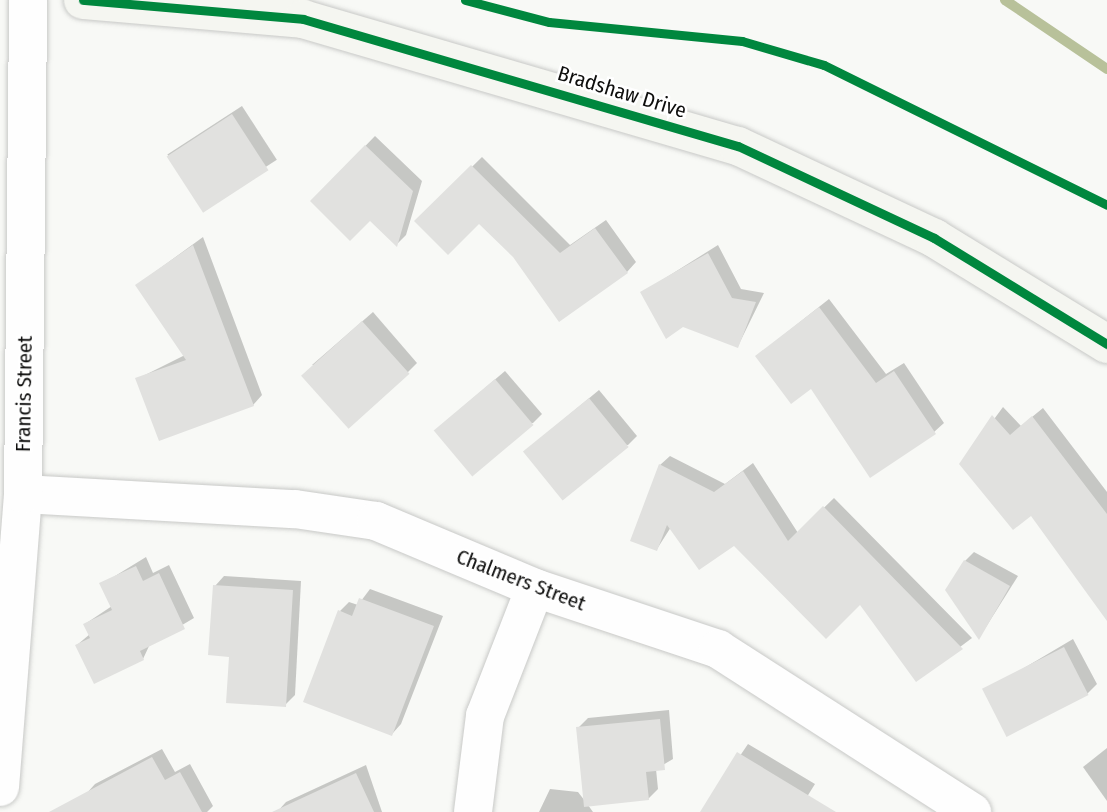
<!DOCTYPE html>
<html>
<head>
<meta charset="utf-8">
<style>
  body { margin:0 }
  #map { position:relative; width:1107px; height:812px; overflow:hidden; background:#f8f9f6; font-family:"Fira Sans Condensed",sans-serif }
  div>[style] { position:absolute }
  .shadow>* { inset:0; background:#0003; transform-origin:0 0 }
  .stream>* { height:10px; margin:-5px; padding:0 5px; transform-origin:5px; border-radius:5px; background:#b8c19a }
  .building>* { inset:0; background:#e1e1df; transform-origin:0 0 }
  .roads { filter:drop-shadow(0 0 2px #c8c9c7) drop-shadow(0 0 2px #c8c9c7) }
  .street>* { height:38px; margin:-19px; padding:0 19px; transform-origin:19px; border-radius:19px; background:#fefefe }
  .secondary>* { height:38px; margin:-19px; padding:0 19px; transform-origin:19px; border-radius:19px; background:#f5f6f1 }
  .cycleway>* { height:9px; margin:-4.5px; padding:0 4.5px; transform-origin:4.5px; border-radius:4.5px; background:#00873e }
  span { translate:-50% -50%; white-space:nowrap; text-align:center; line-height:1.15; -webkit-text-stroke:5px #fff; paint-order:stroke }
  .street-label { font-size:21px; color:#0e0e0d }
</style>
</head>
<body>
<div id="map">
  <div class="shadow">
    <i style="left:242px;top:106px;width:64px;height:89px;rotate:57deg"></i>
    <i style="clip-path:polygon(375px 136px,422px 181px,406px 235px,397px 244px,370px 218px,312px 201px)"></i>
    <i style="clip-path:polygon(482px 157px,570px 245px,606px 220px,636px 262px,627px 272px,514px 256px,479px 222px,417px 221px)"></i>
    <i style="clip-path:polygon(203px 237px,262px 395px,253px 405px,137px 379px,185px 355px,137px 285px)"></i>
    <i style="clip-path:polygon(718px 245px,741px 289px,764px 293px,738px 346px,643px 292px)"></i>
    <i style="clip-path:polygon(829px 299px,886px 374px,904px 363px,944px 423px,934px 432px,812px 386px,757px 356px)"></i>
    <i style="clip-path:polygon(373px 312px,417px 363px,407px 373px,312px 365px)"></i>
    <i style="clip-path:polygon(505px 371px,542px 414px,533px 423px,445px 422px)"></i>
    <i style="clip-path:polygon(599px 390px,637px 436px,628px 445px,535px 443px)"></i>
    <i style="clip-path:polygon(1003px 407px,1021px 426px,1043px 408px,1107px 492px,1107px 602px,1032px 514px,961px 464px)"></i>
    <i style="clip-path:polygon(670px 456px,725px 484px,753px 463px,798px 533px,834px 498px,972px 638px,916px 680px,860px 603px,734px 544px,671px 527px,657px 549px,660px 465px)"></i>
    <i style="clip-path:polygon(974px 552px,1018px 576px,979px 638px,965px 561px)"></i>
    <i style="clip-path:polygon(146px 557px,153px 573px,169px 565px,194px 618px,150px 644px,143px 659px,77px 645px,90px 634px,85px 624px,112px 606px,102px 584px)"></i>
    <i style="clip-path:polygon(224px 576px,301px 581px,295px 695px,285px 705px,231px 655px,215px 586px)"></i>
    <i style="clip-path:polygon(370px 589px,443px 616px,401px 724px,392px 734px,340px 611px,349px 602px,358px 605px)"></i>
    <i style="clip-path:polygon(1073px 639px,1097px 684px,1087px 694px,985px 691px)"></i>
    <i style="clip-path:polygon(669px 710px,673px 759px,656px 769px,658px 789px,648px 799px,588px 805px,593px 812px,539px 812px,550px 789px,578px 792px,585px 801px,578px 728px,588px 718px)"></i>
    <i style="clip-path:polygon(748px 744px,815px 784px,805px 800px,826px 812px,702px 812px)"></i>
    <i style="clip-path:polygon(1107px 748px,1107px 801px,1083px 767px)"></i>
    <i style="clip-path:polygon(162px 749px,175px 772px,190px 764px,213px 806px,207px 812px,96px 812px,86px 794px,95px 784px)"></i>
    <i style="clip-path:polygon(366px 765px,382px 812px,277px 812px,286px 802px)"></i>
  </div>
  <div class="stream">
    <i style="left:1005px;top:0;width:123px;rotate:34.1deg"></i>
  </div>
  <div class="building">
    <i style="left:232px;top:114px;width:67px;height:78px;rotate:57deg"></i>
    <i style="clip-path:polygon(365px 145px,413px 191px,397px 247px,370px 221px,350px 241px,310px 201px)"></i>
    <i style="clip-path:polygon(471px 165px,560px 253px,595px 228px,628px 273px,559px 322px,513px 257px,479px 224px,448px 255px,414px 221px)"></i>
    <i style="clip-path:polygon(193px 245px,254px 406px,159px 441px,135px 378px,186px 360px,135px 285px)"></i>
    <i style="clip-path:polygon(708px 253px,732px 298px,756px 302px,738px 348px,683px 327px,666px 339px,640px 292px)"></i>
    <i style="clip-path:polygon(819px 307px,876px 383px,894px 371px,936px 434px,870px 478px,811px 389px,791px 404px,755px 356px)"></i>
    <i style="left:362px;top:321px;width:71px;height:82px;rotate:48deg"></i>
    <i style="left:495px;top:379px;width:60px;height:80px;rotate:50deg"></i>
    <i style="left:589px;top:398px;width:63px;height:85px;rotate:51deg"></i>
    <i style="clip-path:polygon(992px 415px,1010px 435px,1032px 416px,1107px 514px,1107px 621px,1031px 516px,1013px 530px,959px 464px)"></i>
    <i style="clip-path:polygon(659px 464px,714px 492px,743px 471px,788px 541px,823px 506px,963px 649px,916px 682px,860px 605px,826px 639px,734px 546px,699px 570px,667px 525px,657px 551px,630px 541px)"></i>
    <i style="clip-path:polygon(964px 560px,1010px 586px,979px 640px,945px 590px)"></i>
    <i style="clip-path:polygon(136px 566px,143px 581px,159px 573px,185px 629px,140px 651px,144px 660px,94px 684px,75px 645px,90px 638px,83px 624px,112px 610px,99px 583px)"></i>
    <i style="clip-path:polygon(213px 585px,293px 590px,286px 707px,226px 703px,229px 657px,208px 655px)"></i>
    <i style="clip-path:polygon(359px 598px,434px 626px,392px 736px,303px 702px,338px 610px,352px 616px)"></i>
    <i style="left:1064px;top:647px;width:54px;height:92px;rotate:63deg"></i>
    <i style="clip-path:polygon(660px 719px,665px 770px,646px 772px,649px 800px,584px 807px,576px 727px)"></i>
    <i style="clip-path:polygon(737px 752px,836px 812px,700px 812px)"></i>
    <i style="clip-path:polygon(152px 757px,165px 780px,180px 772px,202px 812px,49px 812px)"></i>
    <i style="clip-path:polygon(356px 773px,374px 812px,272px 812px)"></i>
  </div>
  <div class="roads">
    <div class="street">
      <i style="left:23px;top:494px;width:272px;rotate:3.2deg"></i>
      <i style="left:295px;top:509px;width:82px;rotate:8.4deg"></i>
      <i style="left:376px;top:521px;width:173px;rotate:22.8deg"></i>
      <i style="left:535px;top:588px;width:193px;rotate:18.4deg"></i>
      <i style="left:718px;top:649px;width:302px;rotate:32.7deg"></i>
      <i style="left:0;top:787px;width:294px;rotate:-85.5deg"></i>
      <i style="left:23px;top:494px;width:494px;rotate:-89.4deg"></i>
      <i style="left:473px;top:812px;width:97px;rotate:-82.9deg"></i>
      <i style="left:485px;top:716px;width:137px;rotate:-68.7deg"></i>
    </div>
    <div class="secondary">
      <i style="left:83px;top:0;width:221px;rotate:4.9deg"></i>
      <i style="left:303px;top:19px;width:453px;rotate:16.3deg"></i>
      <i style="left:738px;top:146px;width:217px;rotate:25.1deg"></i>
      <i style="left:934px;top:238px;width:203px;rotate:31.5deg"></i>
    </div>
  </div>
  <div class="cycleway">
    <i style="left:83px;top:0;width:221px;rotate:4.9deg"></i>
    <i style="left:303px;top:19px;width:453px;rotate:16.3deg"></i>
    <i style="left:738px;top:146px;width:217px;rotate:25.1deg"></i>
    <i style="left:934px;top:238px;width:203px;rotate:31.5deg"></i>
    <i style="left:465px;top:0;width:87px;rotate:14.7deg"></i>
    <i style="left:549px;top:22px;width:194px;rotate:5.6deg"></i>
    <i style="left:742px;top:41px;width:85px;rotate:16.3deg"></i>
    <i style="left:824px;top:65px;width:316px;rotate:26.3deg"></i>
  </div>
  <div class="street-label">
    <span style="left:622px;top:92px;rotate:17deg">Bradshaw Drive</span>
    <span style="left:24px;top:394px;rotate:-89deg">Francis Street</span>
    <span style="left:521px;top:580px;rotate:21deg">Chalmers Street</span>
  </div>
</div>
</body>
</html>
